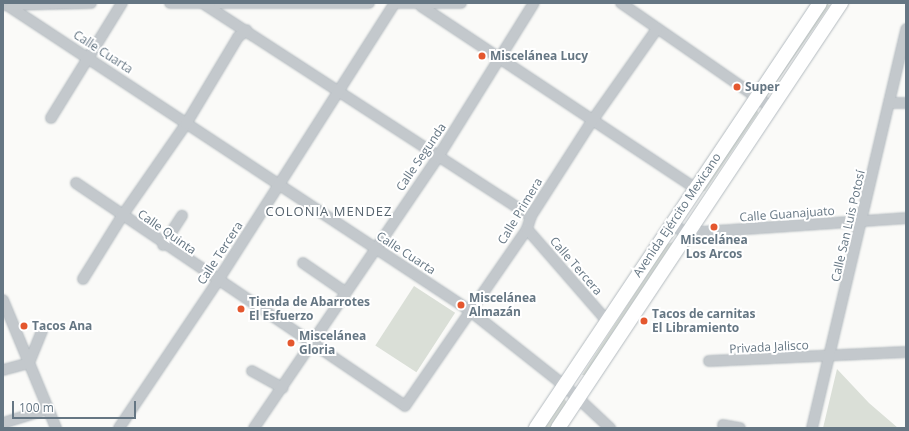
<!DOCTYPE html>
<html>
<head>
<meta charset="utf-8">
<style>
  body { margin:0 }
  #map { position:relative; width:909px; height:431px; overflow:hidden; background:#fafaf8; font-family:"Open Sans",sans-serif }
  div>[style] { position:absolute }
  .green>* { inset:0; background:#dadfd7; transform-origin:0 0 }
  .roads { filter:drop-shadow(0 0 1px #b3babf) drop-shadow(0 0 1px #b3babf) }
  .minor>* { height:10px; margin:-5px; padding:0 5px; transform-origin:5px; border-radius:5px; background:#c3c8cc }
  .secondary>* { height:14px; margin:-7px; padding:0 7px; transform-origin:7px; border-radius:7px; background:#fff }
  .dots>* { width:11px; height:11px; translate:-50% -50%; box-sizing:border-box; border:2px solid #fff; border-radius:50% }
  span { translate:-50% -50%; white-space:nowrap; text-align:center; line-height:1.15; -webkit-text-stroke:4px #fff; paint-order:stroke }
  .street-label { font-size:12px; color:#657683 }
  .poi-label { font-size:12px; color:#657683; font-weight:700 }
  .left { translate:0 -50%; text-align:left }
  .neighbourhood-label { font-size:13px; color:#57646e; letter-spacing:1px }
  .frame { position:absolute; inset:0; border:4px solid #657683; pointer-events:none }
  .scale { position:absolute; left:12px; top:401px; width:124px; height:18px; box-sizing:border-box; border:2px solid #657683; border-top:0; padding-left:5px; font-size:12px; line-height:14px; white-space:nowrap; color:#657683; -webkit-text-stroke:3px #fff; paint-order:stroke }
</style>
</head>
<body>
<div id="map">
  <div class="green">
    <i style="clip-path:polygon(825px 3px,830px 5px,765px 99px,764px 94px)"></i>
    <i style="clip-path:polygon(757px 109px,758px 113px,705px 191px,701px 192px)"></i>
    <i style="clip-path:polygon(673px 242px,585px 375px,582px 375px,667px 244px)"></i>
    <i style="left:414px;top:286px;width:49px;height:71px;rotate:33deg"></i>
    <i style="clip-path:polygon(837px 369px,869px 403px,898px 428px,823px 428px)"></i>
    <i style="clip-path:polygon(564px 398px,567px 403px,551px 428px,544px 428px)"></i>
  </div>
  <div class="roads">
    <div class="minor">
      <i style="left:4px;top:3px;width:557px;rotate:33.43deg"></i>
      <i style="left:469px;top:310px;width:122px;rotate:38.4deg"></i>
      <i style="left:565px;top:386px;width:62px;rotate:43deg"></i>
      <i style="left:170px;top:3px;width:199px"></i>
      <i style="left:398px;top:3px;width:63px"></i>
      <i style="left:621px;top:3px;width:180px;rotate:34.8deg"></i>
      <i style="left:204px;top:4px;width:390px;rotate:33deg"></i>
      <i style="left:3px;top:5px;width:88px;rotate:-1.3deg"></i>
      <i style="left:421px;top:6px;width:330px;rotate:33.6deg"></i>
      <i style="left:890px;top:103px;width:16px"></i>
      <i style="left:51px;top:118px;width:135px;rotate:-58.3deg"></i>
      <i style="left:76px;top:183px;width:397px;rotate:34.1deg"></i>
      <i style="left:405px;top:406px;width:215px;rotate:-55.4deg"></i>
      <i style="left:527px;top:229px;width:14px;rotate:-73deg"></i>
      <i style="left:531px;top:216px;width:113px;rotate:-57.3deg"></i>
      <i style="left:592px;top:121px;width:113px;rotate:-54.8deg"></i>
      <i style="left:671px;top:225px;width:19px;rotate:25deg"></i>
      <i style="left:688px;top:233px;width:219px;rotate:-3.9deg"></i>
      <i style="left:527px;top:229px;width:121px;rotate:49deg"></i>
      <i style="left:163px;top:245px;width:35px;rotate:-57deg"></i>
      <i style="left:303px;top:263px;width:51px;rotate:34.6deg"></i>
      <i style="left:83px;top:279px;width:74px;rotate:-58.2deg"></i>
      <i style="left:122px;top:216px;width:112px;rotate:-55.2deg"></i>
      <i style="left:186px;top:124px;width:101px;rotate:-59.1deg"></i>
      <i style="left:238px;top:37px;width:11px;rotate:-38deg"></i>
      <i style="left:3px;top:300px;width:139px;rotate:67.5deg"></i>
      <i style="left:709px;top:361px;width:197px;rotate:-2.6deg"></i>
      <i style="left:3px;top:370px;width:27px;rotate:-15deg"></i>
      <i style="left:29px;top:363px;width:35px;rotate:-68deg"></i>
      <i style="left:252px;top:371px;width:35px;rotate:29deg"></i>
      <i style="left:3px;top:423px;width:47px;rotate:-17.3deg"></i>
      <i style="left:723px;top:425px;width:17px;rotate:10deg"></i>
      <i style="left:119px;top:428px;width:176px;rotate:-56.1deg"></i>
      <i style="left:217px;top:282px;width:331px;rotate:-57.5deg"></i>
      <i style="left:254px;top:428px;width:328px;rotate:-55.8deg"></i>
      <i style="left:438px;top:157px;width:181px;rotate:-58.1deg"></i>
      <i style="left:812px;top:428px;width:410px;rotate:-76.7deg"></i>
    </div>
    <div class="secondary">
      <i style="left:536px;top:428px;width:511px;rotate:-56.25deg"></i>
      <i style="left:558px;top:428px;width:511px;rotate:-56.34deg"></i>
    </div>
  </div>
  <div class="dots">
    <i style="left:482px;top:56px;background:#e4572e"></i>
    <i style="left:737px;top:87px;background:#e4572e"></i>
    <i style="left:714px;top:227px;background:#e4572e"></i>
    <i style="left:461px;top:305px;background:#e4572e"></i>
    <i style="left:241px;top:309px;background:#e4572e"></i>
    <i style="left:644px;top:321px;background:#e4572e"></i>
    <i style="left:24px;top:326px;background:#e4572e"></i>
    <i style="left:291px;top:343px;background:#e4572e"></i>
  </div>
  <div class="street-label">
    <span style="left:103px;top:52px;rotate:33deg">Calle Cuarta</span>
    <span style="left:421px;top:157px;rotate:-56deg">Calle Segunda</span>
    <span style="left:520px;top:211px;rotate:-59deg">Calle Primera</span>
    <span style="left:787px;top:214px;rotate:-4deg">Calle Guanajuato</span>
    <span style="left:677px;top:215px;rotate:-56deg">Avenida Ejército Mexicano</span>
    <span style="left:848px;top:226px;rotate:-77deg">Calle San Luis Potosí</span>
    <span style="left:167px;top:232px;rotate:35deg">Calle Quinta</span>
    <span style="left:220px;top:253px;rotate:-57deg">Calle Tercera</span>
    <span style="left:406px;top:253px;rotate:33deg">Calle Cuarta</span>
    <span style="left:576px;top:266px;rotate:49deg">Calle Tercera</span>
    <span style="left:769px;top:347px;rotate:-3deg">Privada Jalisco</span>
  </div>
  <div class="poi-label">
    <span class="left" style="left:490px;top:56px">Miscelánea Lucy</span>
    <span class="left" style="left:745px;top:87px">Super</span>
    <span style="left:714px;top:247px">Miscelánea<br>Los Arcos</span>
    <span class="left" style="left:469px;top:305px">Miscelánea<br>Almazán</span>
    <span class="left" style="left:249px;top:309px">Tienda de Abarrotes<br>El Esfuerzo</span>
    <span class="left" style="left:652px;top:321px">Tacos de carnitas<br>El Libramiento</span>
    <span class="left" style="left:32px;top:326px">Tacos Ana</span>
    <span class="left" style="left:299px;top:343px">Miscelánea<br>Gloria</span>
  </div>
  <div class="neighbourhood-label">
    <span style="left:329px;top:211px">COLONIA MENDEZ</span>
  </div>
  <div class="frame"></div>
  <div class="scale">100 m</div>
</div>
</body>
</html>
